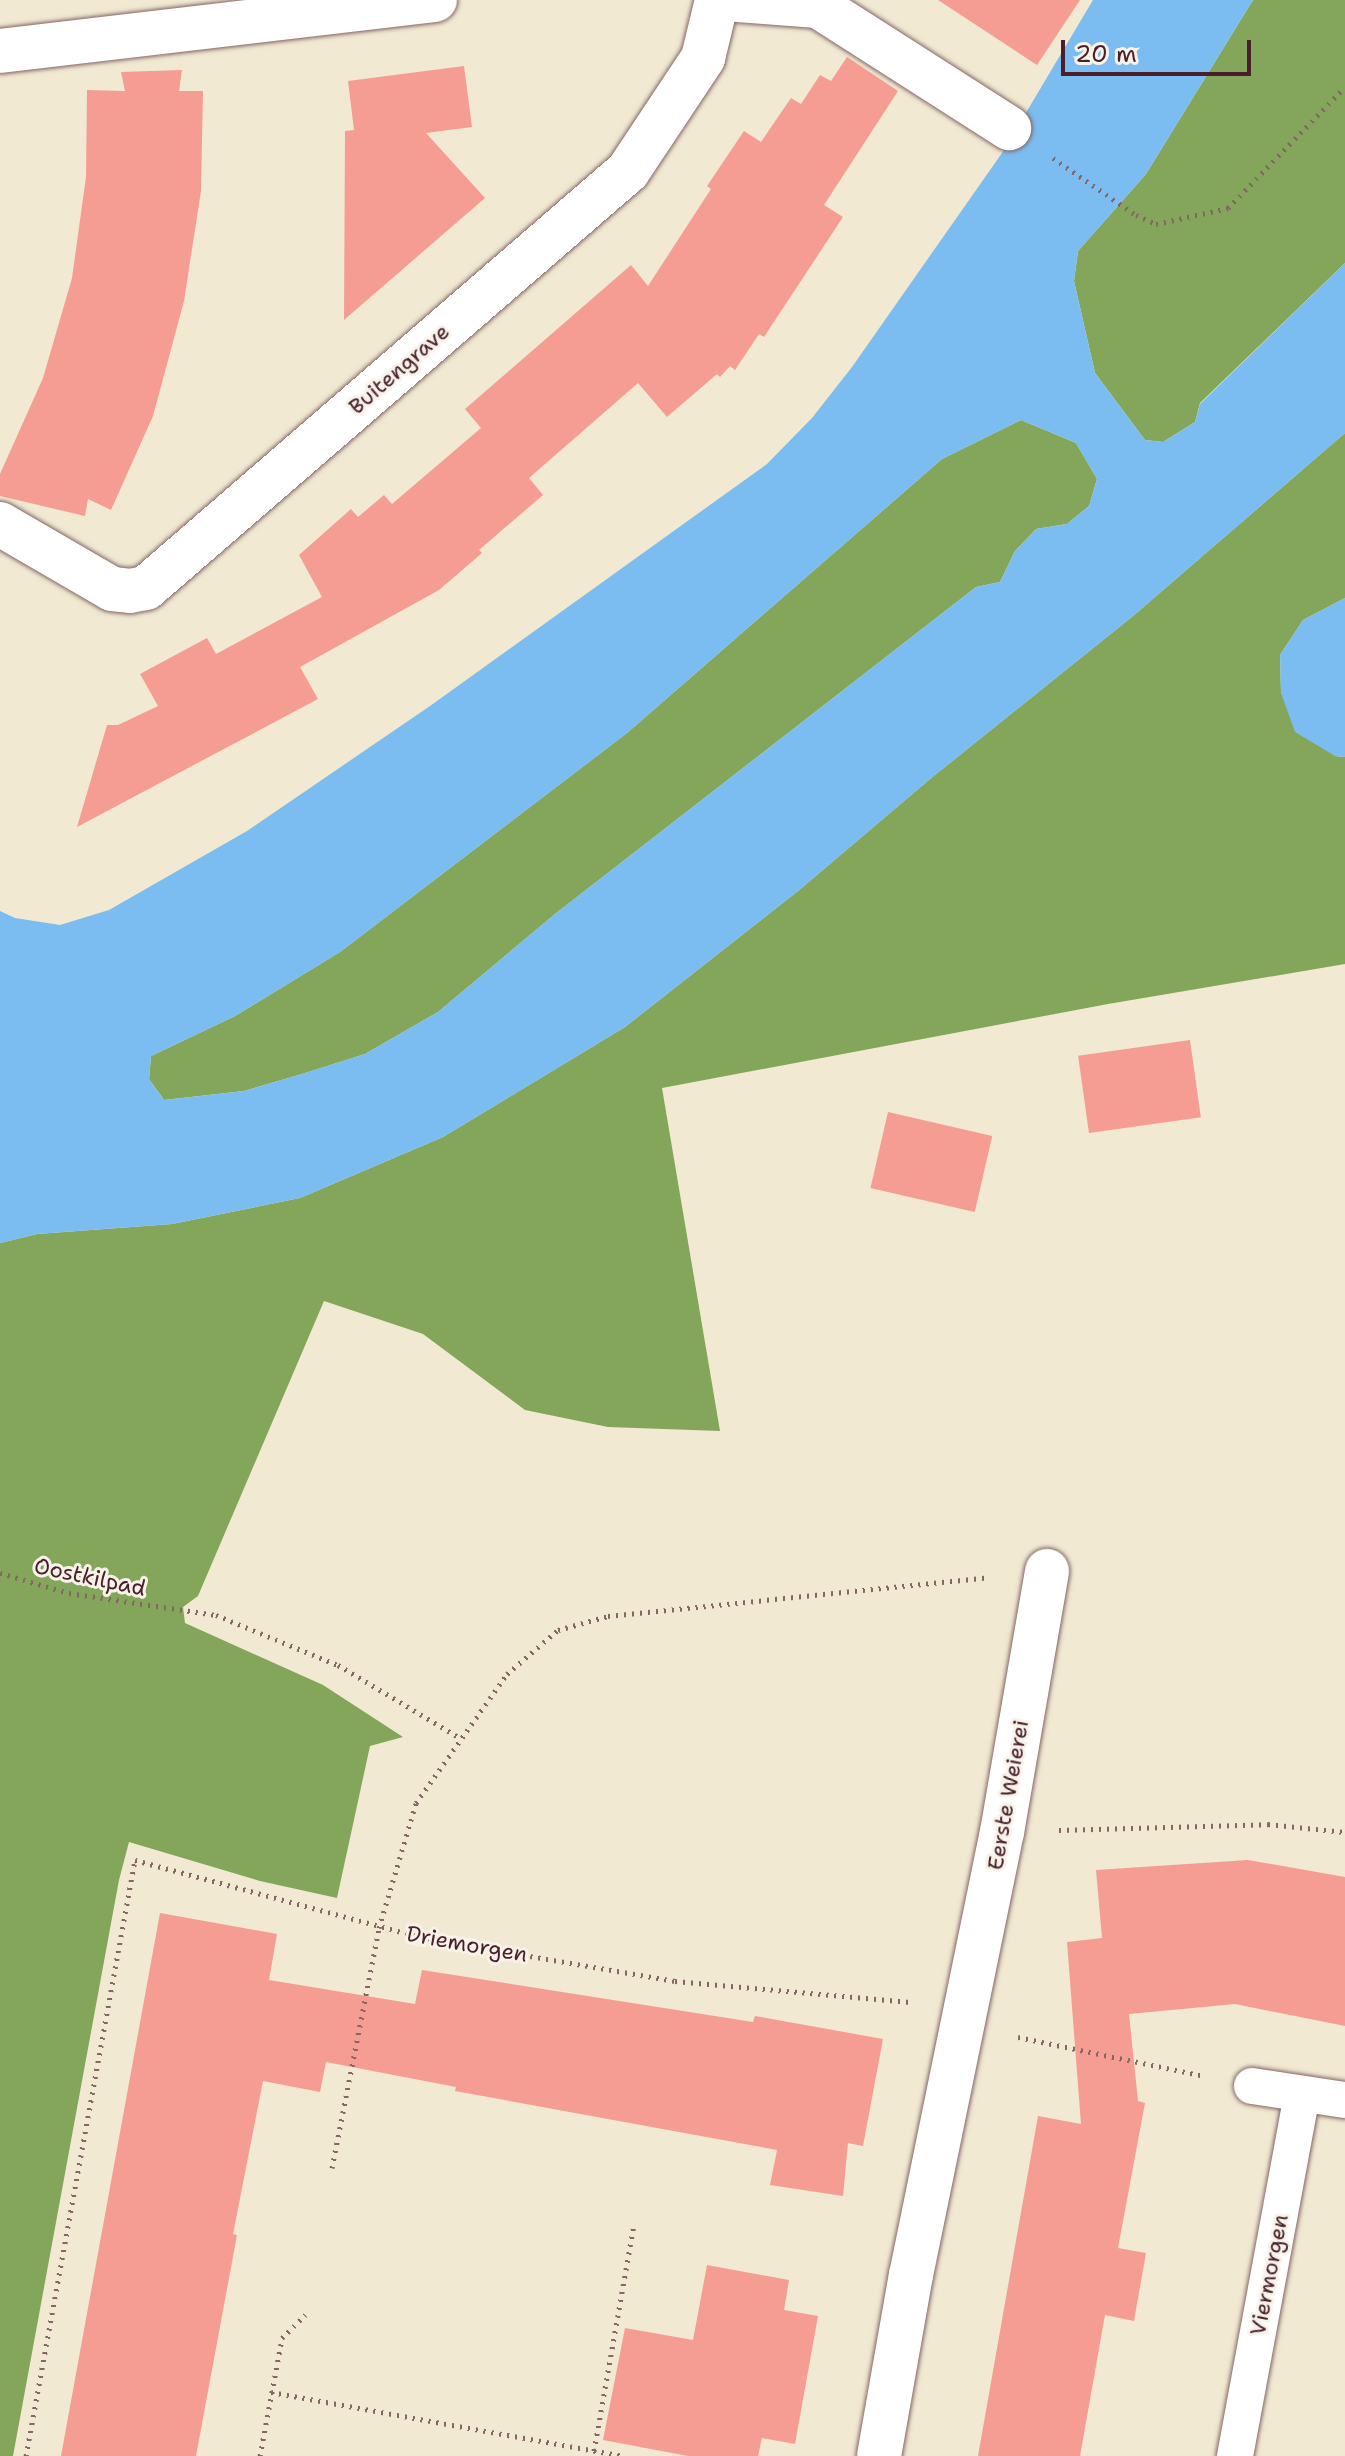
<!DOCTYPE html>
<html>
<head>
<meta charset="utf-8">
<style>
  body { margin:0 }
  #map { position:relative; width:1345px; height:2456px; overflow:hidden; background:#f1e9d2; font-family:"Shantell Sans",sans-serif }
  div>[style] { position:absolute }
  .forest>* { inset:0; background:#83a65a }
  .water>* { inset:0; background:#7bbdf0 }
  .building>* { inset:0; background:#f59d92; transform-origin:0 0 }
  .path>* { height:5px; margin-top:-2.5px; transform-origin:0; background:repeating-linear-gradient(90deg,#846665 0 2px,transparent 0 8px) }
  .roads { filter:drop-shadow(0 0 2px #846665) drop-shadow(0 0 2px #846665) }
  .service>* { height:36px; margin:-18px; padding:0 18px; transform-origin:18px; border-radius:18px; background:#fff }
  .minor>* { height:44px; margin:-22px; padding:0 22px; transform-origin:22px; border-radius:22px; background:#fff }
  span { translate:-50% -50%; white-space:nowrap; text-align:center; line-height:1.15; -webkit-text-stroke:6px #f7f3e8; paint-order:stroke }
  .street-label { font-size:22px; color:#4a1f2b }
  .scale { position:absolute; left:1061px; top:40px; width:190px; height:36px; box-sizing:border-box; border:4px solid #4a1f2b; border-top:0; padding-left:10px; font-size:24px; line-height:28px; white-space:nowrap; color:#4a1f2b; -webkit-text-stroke:6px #f7f3e8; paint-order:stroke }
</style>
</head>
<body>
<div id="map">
  <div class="forest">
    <i style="clip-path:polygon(1253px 0,1345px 0,1345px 263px,1200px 403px,1195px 422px,1163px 442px,1145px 440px,1095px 373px,1074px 281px,1078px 251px,1146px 174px)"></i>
    <i style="clip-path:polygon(1021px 420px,1076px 443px,1097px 479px,1089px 506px,1067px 524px,1036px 529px,1015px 551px,1000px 582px,976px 587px,555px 914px,438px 1012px,365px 1054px,302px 1074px,244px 1091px,164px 1100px,149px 1079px,151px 1056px,235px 1016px,340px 952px,627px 733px,942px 459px)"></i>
    <i style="clip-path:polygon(1345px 433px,1345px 598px,1303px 620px,1280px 655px,1281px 693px,1335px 756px,1345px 757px,1345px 964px,1108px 1004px,662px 1088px,720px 1431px,608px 1427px,525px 1410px,423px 1334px,324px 1301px,198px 1596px,183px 1607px,185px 1623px,323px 1685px,403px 1737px,370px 1746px,337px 1898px,260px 1881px,129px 1842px,119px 1880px,13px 2456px,0 2456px,0 1243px,37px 1234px,172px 1224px,300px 1198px,443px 1137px,625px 1027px,798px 891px,930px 779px,1133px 616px)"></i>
  </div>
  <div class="water">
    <i style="clip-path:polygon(evenodd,1093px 0,1253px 0,1146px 174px,1078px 251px,1074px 281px,1095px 373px,1145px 440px,1163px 442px,1195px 422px,1200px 404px,1345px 263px,1345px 433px,1133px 616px,930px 779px,798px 891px,625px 1027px,443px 1137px,300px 1198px,172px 1224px,37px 1234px,0 1243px,0 911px,15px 918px,60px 925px,109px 910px,247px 831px,430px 706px,767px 464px,812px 418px,852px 367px,1002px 153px,1093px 0,1021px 420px,1076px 443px,1097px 479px,1089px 506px,1067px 524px,1036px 529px,1015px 551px,1000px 582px,976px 587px,555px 914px,438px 1012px,365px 1054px,302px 1074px,244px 1091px,164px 1100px,149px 1079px,151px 1056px,235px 1016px,340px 952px,627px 733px,942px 459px,1021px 420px)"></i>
    <i style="clip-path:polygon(1345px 598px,1345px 757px,1335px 756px,1295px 732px,1281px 693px,1280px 655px,1303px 620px)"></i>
  </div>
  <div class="building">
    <i style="clip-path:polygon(938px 0,1080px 0,1037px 65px)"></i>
    <i style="clip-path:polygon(847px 57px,898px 91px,824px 205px,843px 217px,764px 337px,759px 334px,735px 370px,730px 366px,720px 377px,717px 374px,667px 417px,638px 383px,529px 478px,543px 495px,479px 550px,482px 553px,439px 590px,300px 667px,318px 699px,77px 827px,107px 725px,118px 725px,158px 706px,140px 674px,207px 638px,216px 654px,322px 597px,299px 555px,351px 509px,358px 517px,384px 495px,392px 504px,481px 428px,465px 409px,631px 265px,648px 286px,711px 189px,707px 186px,744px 131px,761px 142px,791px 98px,801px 104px,820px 75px,831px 81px)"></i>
    <i style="clip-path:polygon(464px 66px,472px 127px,426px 133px,485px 198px,344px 320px,345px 131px,354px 130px,348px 81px)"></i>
    <i style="clip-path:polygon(182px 70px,179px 91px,203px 91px,201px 191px,184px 301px,153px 416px,111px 510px,88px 499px,85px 516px,0 496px,0 474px,43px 378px,72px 278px,86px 177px,87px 90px,125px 91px,121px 72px)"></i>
    <i style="left:1190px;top:1040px;width:78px;height:113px;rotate:82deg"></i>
    <i style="left:888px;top:1112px;width:107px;height:78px;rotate:13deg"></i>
    <i style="clip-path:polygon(1248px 1860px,1345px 1877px,1345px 2026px,1235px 2004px,1129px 2014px,1138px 2101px,1145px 2103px,1118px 2248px,1146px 2253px,1134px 2321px,1105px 2315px,1080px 2456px,978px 2456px,1038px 2116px,1081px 2124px,1067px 1942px,1102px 1938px,1096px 1870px)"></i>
    <i style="clip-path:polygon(160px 1913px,277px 1934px,269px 1980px,415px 2004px,422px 1970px,753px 2022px,755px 2016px,883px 2039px,863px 2146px,848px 2143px,843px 2196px,770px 2185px,777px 2150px,455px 2091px,456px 2087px,326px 2062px,320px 2092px,263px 2081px,233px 2234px,237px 2235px,196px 2456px,61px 2456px)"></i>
    <i style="clip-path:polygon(707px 2265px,789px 2280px,784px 2310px,818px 2316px,795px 2444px,762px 2438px,758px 2456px,688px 2456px,603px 2440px,625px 2328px,693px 2340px)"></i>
  </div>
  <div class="path">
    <i style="left:1053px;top:158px;width:101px;rotate:34.5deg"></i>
    <i style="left:1136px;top:215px;width:22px;rotate:24deg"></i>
    <i style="left:1156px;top:224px;width:74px;rotate:-12.5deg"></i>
    <i style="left:1228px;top:208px;width:168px;rotate:-46deg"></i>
    <i style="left:0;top:1573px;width:72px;rotate:16.2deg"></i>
    <i style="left:69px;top:1593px;width:149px;rotate:8.5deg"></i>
    <i style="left:216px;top:1615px;width:132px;rotate:22.3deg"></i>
    <i style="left:338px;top:1665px;width:142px;rotate:30.9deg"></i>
    <i style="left:1059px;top:1830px;width:209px;rotate:-1.6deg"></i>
    <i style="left:1268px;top:1824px;width:77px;rotate:5.9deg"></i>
    <i style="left:1018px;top:2037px;width:190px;rotate:11.8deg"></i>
    <i style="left:332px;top:2168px;width:245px;rotate:-78.9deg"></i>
    <i style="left:379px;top:1928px;width:130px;rotate:-73.5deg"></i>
    <i style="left:416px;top:1803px;width:158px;rotate:-54.8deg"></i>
    <i style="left:507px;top:1674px;width:67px;rotate:-40.8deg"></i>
    <i style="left:558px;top:1630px;width:52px;rotate:-15.6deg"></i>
    <i style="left:608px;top:1616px;width:383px;rotate:-5.8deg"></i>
    <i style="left:271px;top:2392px;width:357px;rotate:10.3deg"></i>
    <i style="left:594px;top:2451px;width:230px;rotate:-80deg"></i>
    <i style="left:26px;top:2456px;width:606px;rotate:-79.64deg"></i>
    <i style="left:135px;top:1860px;width:295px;rotate:15.1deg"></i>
    <i style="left:420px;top:1937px;width:259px;rotate:9.8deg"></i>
    <i style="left:675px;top:1981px;width:236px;rotate:5.1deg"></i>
    <i style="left:260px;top:2456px;width:120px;rotate:-79.4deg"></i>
    <i style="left:282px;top:2338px;width:33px;rotate:-45deg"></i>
  </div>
  <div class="roads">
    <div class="service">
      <i style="left:1252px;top:2086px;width:94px;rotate:8.6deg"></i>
      <i style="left:1235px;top:2456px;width:368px;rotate:-79.5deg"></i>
    </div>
    <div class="minor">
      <i style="left:738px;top:0;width:80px;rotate:4.3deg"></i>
      <i style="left:818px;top:6px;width:227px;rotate:32.6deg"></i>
      <i style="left:0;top:51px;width:438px;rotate:-6.7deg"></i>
      <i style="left:0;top:524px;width:129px;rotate:30.1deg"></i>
      <i style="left:112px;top:589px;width:18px;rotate:6deg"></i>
      <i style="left:130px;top:591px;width:16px;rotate:-11deg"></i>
      <i style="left:146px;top:588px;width:637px;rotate:-40.86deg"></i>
      <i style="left:628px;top:171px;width:136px;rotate:-56.4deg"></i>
      <i style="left:703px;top:58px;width:60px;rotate:-76.4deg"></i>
      <i style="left:879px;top:2456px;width:184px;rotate:-80deg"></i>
      <i style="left:911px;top:2275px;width:452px;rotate:-78.4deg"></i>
      <i style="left:1002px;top:1832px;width:265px;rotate:-80.2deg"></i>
    </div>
  </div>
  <div class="street-label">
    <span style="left:399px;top:369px;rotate:-41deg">Buitengrave</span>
    <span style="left:90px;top:1577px;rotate:12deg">Oostkilpad</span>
    <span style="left:1008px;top:1795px;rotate:-80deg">Eerste Weierei</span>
    <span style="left:467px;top:1944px;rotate:10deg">Driemorgen</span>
    <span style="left:1269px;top:2275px;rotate:-79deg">Viermorgen</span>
  </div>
  <div class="scale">20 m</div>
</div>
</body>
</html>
